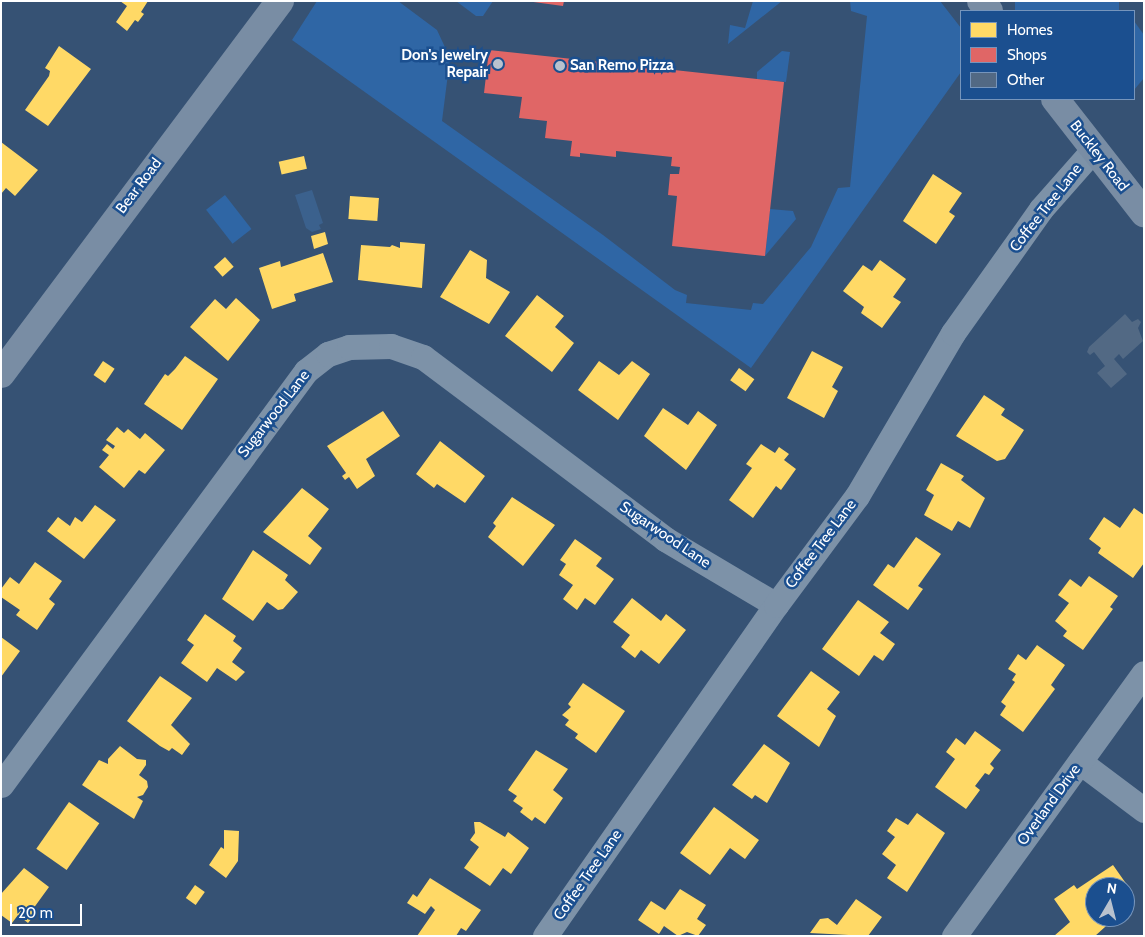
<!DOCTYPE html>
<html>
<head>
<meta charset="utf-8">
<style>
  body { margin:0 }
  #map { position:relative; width:1145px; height:937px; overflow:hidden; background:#365274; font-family:Cabin,sans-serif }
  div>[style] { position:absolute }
  .green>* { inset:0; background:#2f66a5; transform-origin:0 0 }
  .water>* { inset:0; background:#3b618d }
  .homes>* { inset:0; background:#ffd966; transform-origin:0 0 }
  .shops>* { inset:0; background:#e06666 }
  .building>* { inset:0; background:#526984 }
  .street>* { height:25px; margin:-12.5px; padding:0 12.5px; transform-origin:12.5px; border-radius:12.5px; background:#7d92a8 }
  .secondary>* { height:28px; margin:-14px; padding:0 14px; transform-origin:14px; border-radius:14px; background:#798da4 }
  .dots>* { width:14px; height:14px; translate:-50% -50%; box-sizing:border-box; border:2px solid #1b4f8f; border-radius:50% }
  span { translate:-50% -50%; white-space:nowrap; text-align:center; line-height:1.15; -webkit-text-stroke:5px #1b4f8f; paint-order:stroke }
  .poi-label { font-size:15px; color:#fff; font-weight:700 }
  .right { translate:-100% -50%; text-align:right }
  .left { translate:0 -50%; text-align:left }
  .street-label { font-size:15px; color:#fff }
  .frame { position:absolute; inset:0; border:2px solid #fff; pointer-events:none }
  .legend { position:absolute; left:960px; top:10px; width:175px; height:90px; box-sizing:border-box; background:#1b4f8f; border:1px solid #7695bc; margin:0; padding:6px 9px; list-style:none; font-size:15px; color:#fff }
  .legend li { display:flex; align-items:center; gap:10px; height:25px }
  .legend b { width:25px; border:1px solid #7695bc }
  .north { position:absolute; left:1085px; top:877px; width:50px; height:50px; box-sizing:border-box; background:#1b4f8f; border:1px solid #7695bc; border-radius:50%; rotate:8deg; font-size:14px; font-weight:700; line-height:20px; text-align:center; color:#fff }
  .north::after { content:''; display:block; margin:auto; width:18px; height:22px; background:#b9c2ce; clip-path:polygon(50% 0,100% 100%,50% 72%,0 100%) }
  .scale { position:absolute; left:10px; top:904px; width:72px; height:22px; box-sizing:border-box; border:2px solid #fff; border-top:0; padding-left:6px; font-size:15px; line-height:18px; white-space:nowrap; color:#fff; -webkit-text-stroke:4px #1b4f8f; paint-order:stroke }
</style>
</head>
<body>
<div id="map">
  <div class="green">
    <i style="clip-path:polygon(317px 1px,398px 1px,437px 30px,450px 58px,442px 121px,603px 235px,675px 290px,687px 295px,686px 303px,751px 310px,753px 303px,763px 304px,811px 247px,838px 188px,850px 187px,867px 16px,851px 11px,850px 1px,940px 1px,961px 28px,961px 72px,751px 368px,292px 40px)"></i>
    <i style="clip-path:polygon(456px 1px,493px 1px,483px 16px,476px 16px)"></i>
    <i style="clip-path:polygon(753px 1px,782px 1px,728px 44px,730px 25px,745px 28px)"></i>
    <i style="left:1015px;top:1px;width:104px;height:13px"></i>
    <i style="clip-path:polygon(1134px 21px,1144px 35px,1144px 78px,1134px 90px)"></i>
    <i style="clip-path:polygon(782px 51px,790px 52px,786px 82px,757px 79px,757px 72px)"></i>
    <i style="left:225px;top:195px;width:43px;height:24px;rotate:52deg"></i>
    <i style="clip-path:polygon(770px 209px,793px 211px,796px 219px,765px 256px)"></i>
  </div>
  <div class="water">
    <i style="clip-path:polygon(312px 190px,323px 223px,319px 225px,321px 229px,312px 232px,306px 228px,295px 195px)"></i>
  </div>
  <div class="homes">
    <i style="clip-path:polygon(120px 1px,148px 1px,141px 12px,144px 14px,138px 22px,135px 20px,127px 31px,116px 22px,127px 6px)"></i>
    <i style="clip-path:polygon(59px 46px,91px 69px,48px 126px,25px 110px,49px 76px,50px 71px,45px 68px)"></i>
    <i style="clip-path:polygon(1px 142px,38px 170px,15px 196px,6px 188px,1px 194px)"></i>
    <i style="left:304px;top:156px;width:13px;height:26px;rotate:77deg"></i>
    <i style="clip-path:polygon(933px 174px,962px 193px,949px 212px,955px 216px,936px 244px,903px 221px)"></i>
    <i style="left:350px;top:196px;width:29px;height:23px;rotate:4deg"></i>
    <i style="clip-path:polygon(325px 232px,328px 244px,314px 249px,311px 236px)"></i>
    <i style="clip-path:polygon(400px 242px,425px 244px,422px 288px,358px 280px,361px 245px,390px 247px,392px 245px,400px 248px)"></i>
    <i style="clip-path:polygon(470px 250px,487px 260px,486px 278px,510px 292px,489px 324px,440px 297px)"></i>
    <i style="clip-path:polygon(323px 253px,333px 282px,294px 294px,296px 301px,272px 309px,259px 268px,280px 261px,281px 267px)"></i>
    <i style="left:225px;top:257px;width:13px;height:15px;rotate:48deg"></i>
    <i style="clip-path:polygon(880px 260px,906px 279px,893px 297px,901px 302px,882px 328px,861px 313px,864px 307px,843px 291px,863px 265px,872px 271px)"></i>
    <i style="clip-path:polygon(537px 295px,564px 316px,555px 327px,574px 343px,552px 372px,505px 336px)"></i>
    <i style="clip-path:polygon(236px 298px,260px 320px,228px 361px,190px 327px,215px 299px,226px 309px)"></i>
    <i style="clip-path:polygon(812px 351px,843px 367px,832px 387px,838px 391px,824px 418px,787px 398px)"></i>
    <i style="clip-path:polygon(185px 356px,218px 379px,182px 430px,144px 404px,165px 374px,168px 376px,175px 369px)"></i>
    <i style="left:103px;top:361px;width:14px;height:17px;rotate:34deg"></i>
    <i style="clip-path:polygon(599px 361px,619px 375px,632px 361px,650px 374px,618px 420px,578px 390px)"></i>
    <i style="left:739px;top:368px;width:19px;height:15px;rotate:36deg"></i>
    <i style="clip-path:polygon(984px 395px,1005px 409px,1001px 415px,1024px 430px,1005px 459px,997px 461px,956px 436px)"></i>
    <i style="clip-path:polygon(663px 408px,688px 425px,698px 411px,717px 425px,686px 470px,644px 436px)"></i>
    <i style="clip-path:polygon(383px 411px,400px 436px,366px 459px,375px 476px,357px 489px,349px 477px,345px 480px,342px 476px,346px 473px,327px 446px)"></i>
    <i style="clip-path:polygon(117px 427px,124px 433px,128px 429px,140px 439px,145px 433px,165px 450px,145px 474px,139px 470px,124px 488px,99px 467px,109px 455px,102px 450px,107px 444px,113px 449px,115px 446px,106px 440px)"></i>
    <i style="clip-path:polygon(440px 441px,485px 476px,465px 503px,437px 484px,434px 488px,416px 474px)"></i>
    <i style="clip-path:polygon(761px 444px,775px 453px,779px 447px,789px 454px,784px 460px,796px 469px,781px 490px,776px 486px,753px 518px,729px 500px,752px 468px,746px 464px)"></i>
    <i style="clip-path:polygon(941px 463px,964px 476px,961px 480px,985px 498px,970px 528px,958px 521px,952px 531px,924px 515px,934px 495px,926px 490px)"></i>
    <i style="clip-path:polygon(302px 488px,329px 509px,308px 536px,322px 548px,310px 565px,263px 532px)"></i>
    <i style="clip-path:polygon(512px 497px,555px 525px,523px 566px,488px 537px,496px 526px,493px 523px)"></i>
    <i style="clip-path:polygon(95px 505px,116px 520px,84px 559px,47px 531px,58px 517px,70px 526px,75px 517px,82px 522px)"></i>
    <i style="clip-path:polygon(1134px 508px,1144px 515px,1144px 563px,1133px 578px,1098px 553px,1101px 548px,1089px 539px,1104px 517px,1120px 528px)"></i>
    <i style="clip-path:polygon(916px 537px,941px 554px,918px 586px,923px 589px,908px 610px,873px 585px,888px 564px,894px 568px)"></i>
    <i style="clip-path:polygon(575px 539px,602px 558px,596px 566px,614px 579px,595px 605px,585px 598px,577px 610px,563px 599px,573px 585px,559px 575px,566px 564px,560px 560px)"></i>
    <i style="clip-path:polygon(253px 550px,288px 575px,285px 580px,298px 592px,283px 609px,278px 610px,267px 602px,253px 621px,222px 599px)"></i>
    <i style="clip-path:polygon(35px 562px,62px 581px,49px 599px,55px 604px,37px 630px,16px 615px,20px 610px,1px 597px,1px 589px,10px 577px,19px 584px)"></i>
    <i style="clip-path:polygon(1089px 576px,1118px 596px,1110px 607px,1113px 609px,1083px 650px,1063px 636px,1067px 631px,1055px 621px,1069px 603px,1058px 595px,1070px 579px,1081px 587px)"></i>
    <i style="clip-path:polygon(632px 598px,661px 621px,666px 614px,686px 630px,659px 664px,641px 650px,635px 658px,621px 647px,630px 635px,613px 622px)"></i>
    <i style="clip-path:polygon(858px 600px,889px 622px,880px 633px,895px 644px,883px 661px,874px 655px,859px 676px,822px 649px)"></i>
    <i style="clip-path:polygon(205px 614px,236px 636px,233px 641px,242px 648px,232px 662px,245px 672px,236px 681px,217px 668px,207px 682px,181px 663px,194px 645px,187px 640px)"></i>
    <i style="clip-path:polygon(1px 637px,20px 651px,1px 677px)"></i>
    <i style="clip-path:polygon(1037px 645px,1065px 665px,1051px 685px,1055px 689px,1023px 732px,1000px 715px,1006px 706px,1001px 702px,1015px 682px,1012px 680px,1016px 674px,1008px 669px,1018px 654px,1026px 660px)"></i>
    <i style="clip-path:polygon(811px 671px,840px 692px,827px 709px,836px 716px,819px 747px,777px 716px)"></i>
    <i style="clip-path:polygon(160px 676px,192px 698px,171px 725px,190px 744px,182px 755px,172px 748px,169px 751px,160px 746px,127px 721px)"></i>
    <i style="clip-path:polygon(583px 683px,625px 711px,596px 753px,575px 738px,578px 734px,565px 725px,569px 720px,562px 715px,571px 707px,568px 704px)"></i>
    <i style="clip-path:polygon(975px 731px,1001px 750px,990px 764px,994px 768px,989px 775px,985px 773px,975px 786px,980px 790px,966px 809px,935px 787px,955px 759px,946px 752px,956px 738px,965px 745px)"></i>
    <i style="clip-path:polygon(764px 744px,790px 763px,767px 803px,755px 795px,752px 799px,732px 785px)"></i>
    <i style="clip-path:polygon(120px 746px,137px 759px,146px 760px,146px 765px,139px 775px,147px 781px,148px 787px,143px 795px,137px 797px,143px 801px,134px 819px,82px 785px,99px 760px,108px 764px,108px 759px)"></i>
    <i style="clip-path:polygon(536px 750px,568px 769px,553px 790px,563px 798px,545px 824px,535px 817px,532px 821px,520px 812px,523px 808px,513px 801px,517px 796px,508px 790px)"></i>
    <i style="left:69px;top:802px;width:37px;height:57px;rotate:35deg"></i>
    <i style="clip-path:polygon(714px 807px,759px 840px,745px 859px,730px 848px,710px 875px,680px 853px)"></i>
    <i style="clip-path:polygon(917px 813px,945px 833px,907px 892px,887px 878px,896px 865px,882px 854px,895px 837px,887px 831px,896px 818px,908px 825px)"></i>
    <i style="clip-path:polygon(474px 822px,480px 822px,505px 837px,508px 832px,529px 848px,511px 874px,503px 868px,490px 886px,464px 868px,479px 847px,470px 840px,475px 833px)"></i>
    <i style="clip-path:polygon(224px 830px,239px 831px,238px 861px,226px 878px,209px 865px,221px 847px,224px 849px)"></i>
    <i style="clip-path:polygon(1113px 865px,1132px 892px,1125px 896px,1125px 887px,1095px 887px,1095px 917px,1125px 917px,1125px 903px,1130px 910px,1128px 916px,1123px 919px,1115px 918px,1095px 936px,1054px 936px,1070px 922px,1054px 899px,1074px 885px,1077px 889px)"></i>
    <i style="clip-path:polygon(24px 868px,49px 887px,33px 909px,37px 912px,28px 923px,18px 915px,12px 923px,1px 915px,1px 894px)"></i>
    <i style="clip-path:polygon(430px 878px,481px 910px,466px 931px,461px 928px,456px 936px,417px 936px,435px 910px,431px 906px,425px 914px,407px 903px,413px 894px,417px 897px)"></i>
    <i style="left:195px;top:885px;width:12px;height:16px;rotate:35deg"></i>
    <i style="clip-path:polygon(680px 889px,706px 905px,697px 919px,706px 925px,698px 936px,687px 932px,678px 936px,664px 926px,659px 934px,638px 920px,651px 901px,665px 910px)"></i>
    <i style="clip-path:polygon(856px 899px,882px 917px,868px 936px,810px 933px,820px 919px,828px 918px,837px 925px)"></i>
  </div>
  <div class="shops">
    <i style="clip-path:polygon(526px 1px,564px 1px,563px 6px)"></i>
    <i style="clip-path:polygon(489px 50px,784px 82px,765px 256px,672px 246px,677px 196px,668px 195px,670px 174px,679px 174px,680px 167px,671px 166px,672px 157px,616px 151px,616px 157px,580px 153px,580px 157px,570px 156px,572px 141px,545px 138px,547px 121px,519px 118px,522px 97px,484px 93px)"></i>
  </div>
  <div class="building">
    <i style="clip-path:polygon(1125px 314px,1132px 322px,1138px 319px,1141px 322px,1138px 328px,1143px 341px,1123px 359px,1119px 354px,1114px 359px,1127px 374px,1111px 388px,1097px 373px,1105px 366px,1094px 352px,1090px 355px,1087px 352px,1089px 347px)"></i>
  </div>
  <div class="street">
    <i style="left:1080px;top:762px;width:80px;rotate:36.9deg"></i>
    <i style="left:1px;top:785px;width:514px;rotate:-53.62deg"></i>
    <i style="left:306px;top:371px;width:28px;rotate:-38deg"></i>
    <i style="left:328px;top:354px;width:22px;rotate:-18deg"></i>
    <i style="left:349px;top:347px;width:42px;rotate:-1.4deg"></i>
    <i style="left:391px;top:346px;width:34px;rotate:19deg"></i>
    <i style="left:423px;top:357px;width:303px;rotate:36.9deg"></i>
    <i style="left:665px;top:539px;width:129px;rotate:30.7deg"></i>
    <i style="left:545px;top:936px;width:404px;rotate:-55.1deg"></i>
    <i style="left:776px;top:605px;width:136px;rotate:-53.4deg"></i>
    <i style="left:857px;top:496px;width:189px;rotate:-59.5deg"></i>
    <i style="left:953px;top:333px;width:152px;rotate:-54.6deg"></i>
    <i style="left:1041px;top:209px;width:79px;rotate:-48.6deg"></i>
    <i style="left:954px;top:936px;width:324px;rotate:-54.2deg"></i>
  </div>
  <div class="secondary">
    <i style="left:981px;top:1px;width:13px;rotate:51deg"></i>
    <i style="left:1055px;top:99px;width:145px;rotate:52deg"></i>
    <i style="left:1px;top:374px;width:466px;rotate:-53.2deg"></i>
  </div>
  <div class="dots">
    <i style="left:498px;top:64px;background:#b9c2ce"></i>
    <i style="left:560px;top:66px;background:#b9c2ce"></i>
  </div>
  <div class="poi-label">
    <span class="right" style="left:488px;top:64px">Don's Jewelry<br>Repair</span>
    <span class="left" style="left:570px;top:66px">San Remo Pizza</span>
  </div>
  <div class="street-label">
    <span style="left:1099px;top:156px;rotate:52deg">Buckley Road</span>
    <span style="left:139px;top:186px;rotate:-53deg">Bear Road</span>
    <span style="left:1046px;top:208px;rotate:-52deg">Coffee Tree Lane</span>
    <span style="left:274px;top:414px;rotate:-52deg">Sugarwood Lane</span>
    <span style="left:665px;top:535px;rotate:34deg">Sugarwood Lane</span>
    <span style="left:821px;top:544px;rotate:-53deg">Coffee Tree Lane</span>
    <span style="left:1049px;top:805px;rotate:-54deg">Overland Drive</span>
    <span style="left:588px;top:875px;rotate:-55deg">Coffee Tree Lane</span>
  </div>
  <div class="frame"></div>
  <ul class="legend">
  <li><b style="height:14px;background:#ffd966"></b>Homes</li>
  <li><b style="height:14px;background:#e06666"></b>Shops</li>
  <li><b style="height:14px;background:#526984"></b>Other</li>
  </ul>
  <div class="north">N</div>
  <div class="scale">20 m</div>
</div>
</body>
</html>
